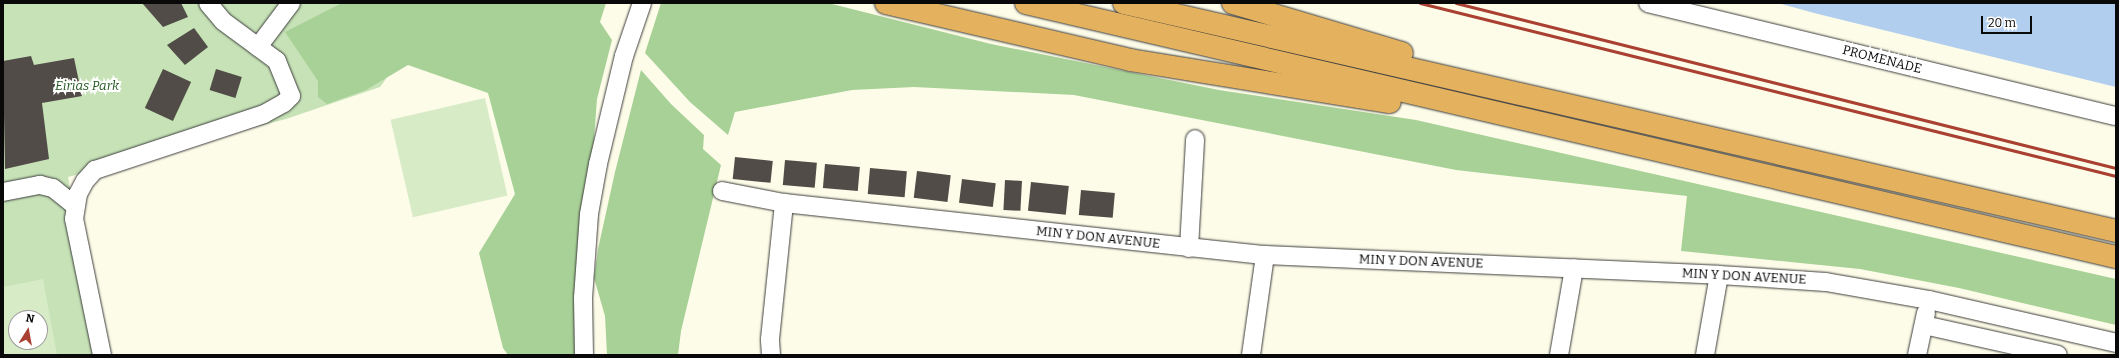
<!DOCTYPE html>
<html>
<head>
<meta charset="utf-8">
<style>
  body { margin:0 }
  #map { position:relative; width:2119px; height:358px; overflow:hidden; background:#fdfce8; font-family:Bitter,serif }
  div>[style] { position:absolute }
  .green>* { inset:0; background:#c6e2b6 }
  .forest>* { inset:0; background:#a8d197 }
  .pitch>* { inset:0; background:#d8ebc7; transform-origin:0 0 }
  .water>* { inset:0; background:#b2ceee }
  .building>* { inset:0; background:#514c47; transform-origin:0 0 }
  .roads { filter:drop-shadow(0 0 1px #3c3c3c) drop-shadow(0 0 1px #3c3c3c) }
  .minor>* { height:18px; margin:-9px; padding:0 9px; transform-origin:9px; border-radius:9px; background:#fff }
  .highway>* { height:22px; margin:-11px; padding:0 11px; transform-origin:11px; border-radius:11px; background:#e4b25e }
  .rail>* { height:3px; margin:-1.5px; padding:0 1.5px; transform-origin:1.5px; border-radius:1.5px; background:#a94031 }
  span { translate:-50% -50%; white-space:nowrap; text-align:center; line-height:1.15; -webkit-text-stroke:4px #fff; paint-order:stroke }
  .street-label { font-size:13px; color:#090909 }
  .park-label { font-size:13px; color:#245922; font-style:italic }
  .frame { position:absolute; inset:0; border:4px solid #090909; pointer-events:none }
  .north { position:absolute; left:8px; top:310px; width:40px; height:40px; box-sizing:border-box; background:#fff; border:1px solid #9d9d9d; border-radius:50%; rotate:11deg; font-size:11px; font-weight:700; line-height:16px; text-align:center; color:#090909 }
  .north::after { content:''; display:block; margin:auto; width:14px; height:18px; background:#a94031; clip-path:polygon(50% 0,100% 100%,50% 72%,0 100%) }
  .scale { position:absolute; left:1981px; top:16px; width:51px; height:18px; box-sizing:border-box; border:2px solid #090909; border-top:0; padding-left:5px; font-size:12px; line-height:14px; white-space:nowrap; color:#090909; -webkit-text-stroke:3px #fff; paint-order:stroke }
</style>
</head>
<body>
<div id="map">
  <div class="green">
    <i style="clip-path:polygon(evenodd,3px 3px,499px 3px,420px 32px,380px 87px,286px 119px,68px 177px,102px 355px,3px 355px,3px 3px,16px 318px,40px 318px,40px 342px,16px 342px,16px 318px)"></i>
  </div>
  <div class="forest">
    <i style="clip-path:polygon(342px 3px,606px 3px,600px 22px,612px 40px,597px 99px,578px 355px,508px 355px,503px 348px,479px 253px,515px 194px,488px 93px,408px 65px,366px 90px,327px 104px,318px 97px,318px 81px,285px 32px)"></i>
    <i style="clip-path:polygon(661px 3px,828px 3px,991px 44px,1219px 90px,1416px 120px,2116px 279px,2116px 325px,1959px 288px,1860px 269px,1681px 251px,1687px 196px,1456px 170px,1074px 95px,914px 87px,852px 90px,735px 112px,728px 135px,690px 102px,645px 53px)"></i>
    <i style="clip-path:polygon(641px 70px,671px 104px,704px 135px,703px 149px,721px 165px,681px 331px,678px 355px,607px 355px,605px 316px,594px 278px,598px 249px,615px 172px)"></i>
  </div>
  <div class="pitch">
    <i style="left:485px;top:98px;width:100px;height:97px;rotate:77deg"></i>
    <i style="clip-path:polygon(evenodd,43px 279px,57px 355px,3px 355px,3px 287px,43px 279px,16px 318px,40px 318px,40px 342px,16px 342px,16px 318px)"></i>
  </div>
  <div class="water">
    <i style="clip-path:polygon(1778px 3px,2116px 3px,2116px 87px,1814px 13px)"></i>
  </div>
  <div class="building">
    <i style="clip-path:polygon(142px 3px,181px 3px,188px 17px,163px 27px)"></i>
    <i style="clip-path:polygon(194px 28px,208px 47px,185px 65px,167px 45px)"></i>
    <i style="clip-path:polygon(31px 56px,34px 65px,74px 58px,82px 96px,42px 103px,49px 159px,5px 169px,3px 61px)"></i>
    <i style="left:163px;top:69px;width:31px;height:43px;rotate:25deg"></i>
    <i style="left:216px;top:69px;width:27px;height:22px;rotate:17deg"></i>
    <i style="left:735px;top:157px;width:38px;height:22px;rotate:6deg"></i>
    <i style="left:785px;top:160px;width:32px;height:25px;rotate:5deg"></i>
    <i style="left:825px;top:164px;width:35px;height:24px;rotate:5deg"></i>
    <i style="left:870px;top:168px;width:37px;height:26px;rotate:5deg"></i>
    <i style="left:917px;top:171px;width:34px;height:27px;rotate:7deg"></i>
    <i style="left:962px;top:179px;width:34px;height:24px;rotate:7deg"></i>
    <i style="left:1005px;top:180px;width:17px;height:30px;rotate:3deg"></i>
    <i style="left:1031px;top:182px;width:38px;height:29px;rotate:6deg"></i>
    <i style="left:1081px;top:190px;width:34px;height:25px;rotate:5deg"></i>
  </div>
  <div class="roads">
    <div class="minor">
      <i style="left:1648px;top:3px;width:481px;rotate:13.6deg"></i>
      <i style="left:258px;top:47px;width:55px;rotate:-53.1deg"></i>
      <i style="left:722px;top:191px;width:63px;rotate:11deg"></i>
      <i style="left:784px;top:203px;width:484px;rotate:6.2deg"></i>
      <i style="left:1265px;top:255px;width:454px;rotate:2.5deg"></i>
      <i style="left:1719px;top:275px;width:107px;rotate:3.7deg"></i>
      <i style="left:1826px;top:282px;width:105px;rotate:9.9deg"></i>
      <i style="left:1929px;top:300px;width:192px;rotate:12.9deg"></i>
      <i style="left:3px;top:192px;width:38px;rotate:-11deg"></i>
      <i style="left:40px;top:185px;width:13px;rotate:13deg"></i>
      <i style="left:53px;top:188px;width:28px;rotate:39deg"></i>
      <i style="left:1189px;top:248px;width:109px;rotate:-86.8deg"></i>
      <i style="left:1924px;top:325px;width:137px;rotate:12.6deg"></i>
      <i style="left:102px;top:355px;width:139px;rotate:-101.6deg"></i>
      <i style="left:74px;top:219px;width:25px;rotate:-81deg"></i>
      <i style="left:78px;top:194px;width:15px;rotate:-62deg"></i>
      <i style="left:85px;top:181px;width:15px;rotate:-48deg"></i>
      <i style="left:95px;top:170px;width:178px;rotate:-18.3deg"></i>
      <i style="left:264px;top:114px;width:23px;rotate:-29deg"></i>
      <i style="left:284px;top:103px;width:10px;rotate:-45deg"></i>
      <i style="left:291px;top:96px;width:38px;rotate:-112deg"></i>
      <i style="left:277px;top:61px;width:67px;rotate:-143.5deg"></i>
      <i style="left:223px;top:21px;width:23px;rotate:-130deg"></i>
      <i style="left:584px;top:355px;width:57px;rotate:-91deg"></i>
      <i style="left:583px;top:298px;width:84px;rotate:-85.9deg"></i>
      <i style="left:589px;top:214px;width:51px;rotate:-79.8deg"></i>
      <i style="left:598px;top:164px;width:111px;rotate:-76.5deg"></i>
      <i style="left:624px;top:56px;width:56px;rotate:-71.2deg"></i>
      <i style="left:771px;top:355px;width:16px;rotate:-94deg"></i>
      <i style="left:770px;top:339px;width:137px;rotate:-84.1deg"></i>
      <i style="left:1251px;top:355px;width:101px;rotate:-82deg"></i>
      <i style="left:1559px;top:355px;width:88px;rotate:-80.2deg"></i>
      <i style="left:1705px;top:355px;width:81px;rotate:-80.1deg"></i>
      <i style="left:1917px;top:355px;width:43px;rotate:-77.9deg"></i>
    </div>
    <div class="highway">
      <i style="left:886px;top:3px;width:251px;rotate:13.1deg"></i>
      <i style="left:1130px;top:60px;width:263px;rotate:9.2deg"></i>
      <i style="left:1026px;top:3px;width:1119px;rotate:13.12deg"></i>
      <i style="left:1124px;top:3px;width:1018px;rotate:12.94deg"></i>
      <i style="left:1233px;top:3px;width:176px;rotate:16.5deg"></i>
    </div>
  </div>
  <div class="rail">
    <i style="left:1420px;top:3px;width:717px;rotate:13.96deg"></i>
    <i style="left:1456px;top:3px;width:680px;rotate:14.04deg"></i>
  </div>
  <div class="street-label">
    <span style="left:1882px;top:60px;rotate:14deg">PROMENADE</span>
    <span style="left:1098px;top:238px;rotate:6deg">MIN Y DON AVENUE</span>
    <span style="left:1421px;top:262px;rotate:2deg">MIN Y DON AVENUE</span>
    <span style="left:1744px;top:277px;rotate:3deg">MIN Y DON AVENUE</span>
  </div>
  <div class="park-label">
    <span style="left:87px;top:86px">Eirias Park</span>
  </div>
  <div class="frame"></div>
  <div class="north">N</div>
  <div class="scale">20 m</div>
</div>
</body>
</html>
